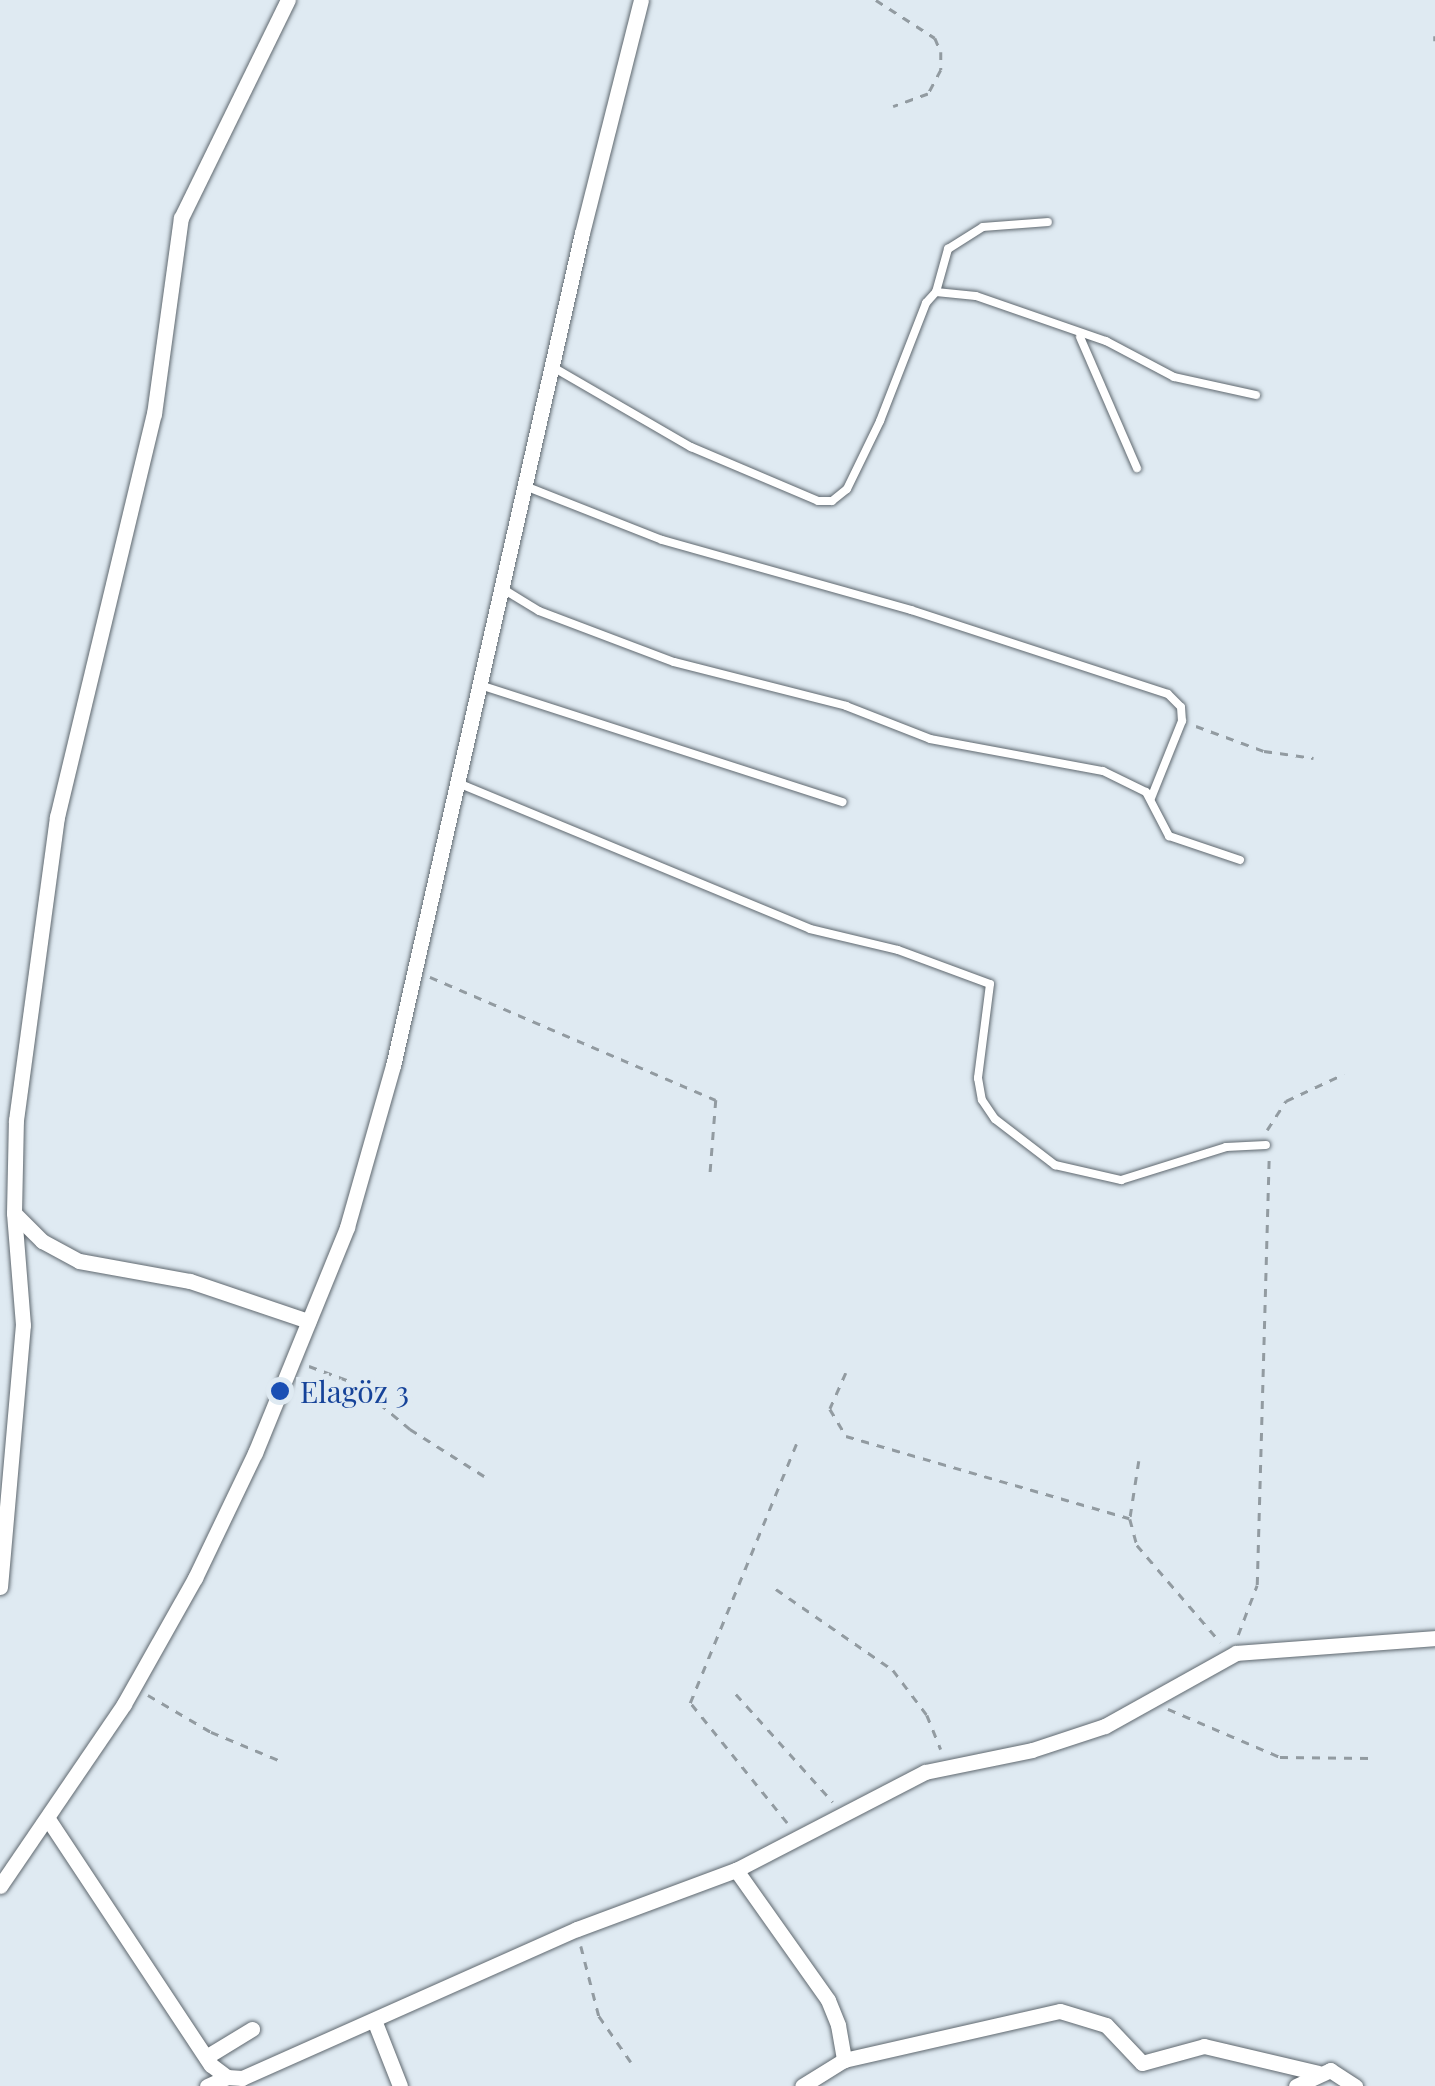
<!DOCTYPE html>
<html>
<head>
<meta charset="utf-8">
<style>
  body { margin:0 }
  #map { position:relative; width:1435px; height:2086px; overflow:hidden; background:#dfeaf2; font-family:"Playfair Display",serif }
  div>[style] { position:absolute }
  .path>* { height:2.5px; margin-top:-1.25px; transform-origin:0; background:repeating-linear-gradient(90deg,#929ba1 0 8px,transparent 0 16px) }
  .roads { filter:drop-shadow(0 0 2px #5f686f) drop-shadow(0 0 2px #5f686f) }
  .service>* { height:8px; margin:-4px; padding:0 4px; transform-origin:4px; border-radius:4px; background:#fff }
  .minor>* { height:15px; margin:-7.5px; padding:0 7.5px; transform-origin:7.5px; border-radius:7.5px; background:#fff }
  .dots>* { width:28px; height:28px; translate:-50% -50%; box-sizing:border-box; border:5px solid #dfeaf2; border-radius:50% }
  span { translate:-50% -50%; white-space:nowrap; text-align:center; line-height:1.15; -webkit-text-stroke:10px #dfeaf2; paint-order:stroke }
  .transit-label { font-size:30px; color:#164399 }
  .left { translate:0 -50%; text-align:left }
</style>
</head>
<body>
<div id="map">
  <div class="path">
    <i style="left:876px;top:0;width:70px;rotate:32.8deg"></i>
    <i style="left:935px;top:38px;width:15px;rotate:67deg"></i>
    <i style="left:941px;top:52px;width:18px;rotate:90deg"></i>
    <i style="left:941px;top:70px;width:27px;rotate:118deg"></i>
    <i style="left:928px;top:94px;width:37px;rotate:160deg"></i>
    <i style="left:1435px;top:36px;width:5px;rotate:90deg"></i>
    <i style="left:1196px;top:726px;width:72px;rotate:20.2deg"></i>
    <i style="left:1264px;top:751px;width:50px;rotate:8deg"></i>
    <i style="left:430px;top:977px;width:311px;rotate:23.3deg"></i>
    <i style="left:716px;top:1100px;width:77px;rotate:94.5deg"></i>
    <i style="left:1267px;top:1130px;width:35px;rotate:-57deg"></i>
    <i style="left:1286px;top:1101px;width:64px;rotate:-25deg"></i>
    <i style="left:309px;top:1366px;width:49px;rotate:20.3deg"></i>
    <i style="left:355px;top:1383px;width:72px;rotate:39.9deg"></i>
    <i style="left:410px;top:1429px;width:88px;rotate:32.4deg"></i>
    <i style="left:846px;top:1373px;width:39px;rotate:114deg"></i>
    <i style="left:830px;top:1409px;width:31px;rotate:59deg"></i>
    <i style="left:846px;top:1436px;width:295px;rotate:16.2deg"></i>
    <i style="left:1139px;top:1461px;width:59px;rotate:98.8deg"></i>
    <i style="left:1130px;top:1519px;width:27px;rotate:75deg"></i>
    <i style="left:1137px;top:1545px;width:128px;rotate:49.4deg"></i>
    <i style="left:776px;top:1589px;width:142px;rotate:34.7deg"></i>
    <i style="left:893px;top:1670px;width:56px;rotate:52.9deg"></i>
    <i style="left:927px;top:1715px;width:37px;rotate:68deg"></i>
    <i style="left:1238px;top:1635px;width:53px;rotate:-69.2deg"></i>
    <i style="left:1257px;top:1585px;width:428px;rotate:-88.4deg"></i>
    <i style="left:736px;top:1694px;width:145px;rotate:48.1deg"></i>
    <i style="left:148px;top:1695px;width:73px;rotate:30.4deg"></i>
    <i style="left:211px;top:1732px;width:76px;rotate:22.5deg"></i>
    <i style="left:1168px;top:1709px;width:122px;rotate:23.2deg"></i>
    <i style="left:1280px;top:1757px;width:90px;rotate:0.6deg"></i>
    <i style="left:787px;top:1823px;width:154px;rotate:-128.9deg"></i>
    <i style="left:690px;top:1703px;width:280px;rotate:-67.7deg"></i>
    <i style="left:581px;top:1946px;width:72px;rotate:75.6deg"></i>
    <i style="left:599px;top:2016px;width:56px;rotate:55.2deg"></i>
  </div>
  <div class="roads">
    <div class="service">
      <i style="left:936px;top:292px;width:40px;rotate:5.7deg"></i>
      <i style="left:976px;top:296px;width:138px;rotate:19.1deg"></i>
      <i style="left:1106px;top:341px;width:77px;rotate:27.9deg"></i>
      <i style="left:1174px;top:377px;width:84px;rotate:12.4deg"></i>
      <i style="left:1080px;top:337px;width:143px;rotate:66.5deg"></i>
      <i style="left:551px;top:366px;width:162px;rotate:30.1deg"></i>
      <i style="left:691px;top:447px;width:138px;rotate:23deg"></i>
      <i style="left:818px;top:501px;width:14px"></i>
      <i style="left:832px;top:501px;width:19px;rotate:-39deg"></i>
      <i style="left:847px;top:489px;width:76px;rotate:-64.1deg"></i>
      <i style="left:880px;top:421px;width:127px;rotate:-68.7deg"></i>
      <i style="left:926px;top:303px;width:15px;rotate:-48deg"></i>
      <i style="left:936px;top:292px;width:45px;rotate:-74.4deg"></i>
      <i style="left:948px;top:249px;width:41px;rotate:-32.2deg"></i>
      <i style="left:983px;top:227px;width:65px;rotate:-4.4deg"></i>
      <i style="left:525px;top:486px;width:147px;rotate:21.5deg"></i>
      <i style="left:662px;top:540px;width:259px;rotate:15.7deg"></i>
      <i style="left:911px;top:610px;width:270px;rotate:18.1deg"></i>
      <i style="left:1168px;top:694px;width:18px;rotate:45deg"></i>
      <i style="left:1181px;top:707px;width:14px;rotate:86deg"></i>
      <i style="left:1182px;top:721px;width:83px;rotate:111.9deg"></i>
      <i style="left:503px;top:589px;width:42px;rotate:31.4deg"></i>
      <i style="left:539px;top:611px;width:144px;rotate:20.7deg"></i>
      <i style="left:674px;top:662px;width:178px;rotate:14.3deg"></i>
      <i style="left:846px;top:706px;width:90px;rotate:21.4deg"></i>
      <i style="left:930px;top:739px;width:176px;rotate:10.5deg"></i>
      <i style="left:1103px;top:771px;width:48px;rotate:26deg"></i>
      <i style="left:1146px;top:792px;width:50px;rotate:62.4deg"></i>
      <i style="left:1169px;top:836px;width:75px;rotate:18.7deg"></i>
      <i style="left:480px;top:685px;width:381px;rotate:17.9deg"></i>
      <i style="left:458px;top:783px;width:381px;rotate:22.5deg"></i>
      <i style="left:810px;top:929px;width:90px;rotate:13.4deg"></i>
      <i style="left:898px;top:950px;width:98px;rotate:20.3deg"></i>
      <i style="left:990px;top:984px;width:95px;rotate:97.3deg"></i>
      <i style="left:978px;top:1078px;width:22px;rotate:80deg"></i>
      <i style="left:982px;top:1100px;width:23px;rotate:56deg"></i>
      <i style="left:995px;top:1119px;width:76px;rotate:37.5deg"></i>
      <i style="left:1055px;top:1165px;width:68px;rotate:12.8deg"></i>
      <i style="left:1121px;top:1180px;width:110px;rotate:-17.4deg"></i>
      <i style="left:1226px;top:1147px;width:40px;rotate:-2.9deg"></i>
    </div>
    <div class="minor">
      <i style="left:14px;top:1213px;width:40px;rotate:45deg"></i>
      <i style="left:42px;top:1241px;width:42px;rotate:28.4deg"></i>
      <i style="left:79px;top:1261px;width:113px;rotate:10.2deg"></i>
      <i style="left:190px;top:1281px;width:125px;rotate:18.7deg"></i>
      <i style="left:0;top:1587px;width:263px;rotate:-85deg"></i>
      <i style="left:23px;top:1325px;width:112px;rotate:-94.6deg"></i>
      <i style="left:14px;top:1213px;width:93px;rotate:-88.8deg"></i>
      <i style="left:16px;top:1120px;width:306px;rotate:-82.3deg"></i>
      <i style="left:57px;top:817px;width:415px;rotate:-76.5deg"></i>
      <i style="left:154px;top:414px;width:198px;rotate:-82.2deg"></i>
      <i style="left:181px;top:218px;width:243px;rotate:-63.9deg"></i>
      <i style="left:48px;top:1819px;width:295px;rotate:56.5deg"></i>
      <i style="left:211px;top:2065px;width:20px;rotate:37deg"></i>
      <i style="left:227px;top:2077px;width:15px;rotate:4deg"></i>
      <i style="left:242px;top:2078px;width:367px;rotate:-24deg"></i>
      <i style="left:577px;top:1929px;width:170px;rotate:-20.4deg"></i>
      <i style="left:736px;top:1870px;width:213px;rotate:-27.4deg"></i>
      <i style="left:925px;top:1772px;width:109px;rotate:-11.6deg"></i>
      <i style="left:1032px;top:1750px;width:77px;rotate:-18.2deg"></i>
      <i style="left:1105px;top:1726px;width:150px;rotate:-29.1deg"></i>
      <i style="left:1236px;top:1653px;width:200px;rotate:-4.3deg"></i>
      <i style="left:736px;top:1870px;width:159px;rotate:54.7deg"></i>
      <i style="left:828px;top:2000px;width:27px;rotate:68deg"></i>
      <i style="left:838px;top:2025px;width:36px;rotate:80deg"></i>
      <i style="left:844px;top:2060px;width:49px;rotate:148.2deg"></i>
      <i style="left:0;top:1886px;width:220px;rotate:-55.7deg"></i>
      <i style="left:124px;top:1704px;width:145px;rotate:-60.6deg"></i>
      <i style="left:195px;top:1578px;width:139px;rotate:-64.4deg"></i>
      <i style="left:255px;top:1453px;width:244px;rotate:-67.8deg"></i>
      <i style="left:347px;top:1227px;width:167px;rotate:-74.1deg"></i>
      <i style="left:393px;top:1066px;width:854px;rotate:-77.22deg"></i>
      <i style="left:582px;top:233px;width:240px;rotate:-75.8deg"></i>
      <i style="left:374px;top:2020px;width:71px;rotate:68.5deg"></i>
      <i style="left:206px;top:2057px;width:54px;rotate:-31.3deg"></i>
      <i style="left:844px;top:2060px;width:221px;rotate:-12.8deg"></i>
      <i style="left:1060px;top:2011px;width:48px;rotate:16.9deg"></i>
      <i style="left:1106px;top:2025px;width:52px;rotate:46.5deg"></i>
      <i style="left:1142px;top:2063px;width:64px;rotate:-15.3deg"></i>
      <i style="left:1204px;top:2046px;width:117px;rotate:13.3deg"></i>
      <i style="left:207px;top:2086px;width:22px;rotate:-24deg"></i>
      <i style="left:1296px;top:2086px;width:38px;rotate:-25deg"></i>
      <i style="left:1330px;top:2070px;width:30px;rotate:33deg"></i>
    </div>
  </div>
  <div class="dots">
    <i style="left:280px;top:1391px;background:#1a4fb4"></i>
  </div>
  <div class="transit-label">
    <span class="left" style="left:300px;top:1391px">Elagöz 3</span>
  </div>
</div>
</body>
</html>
